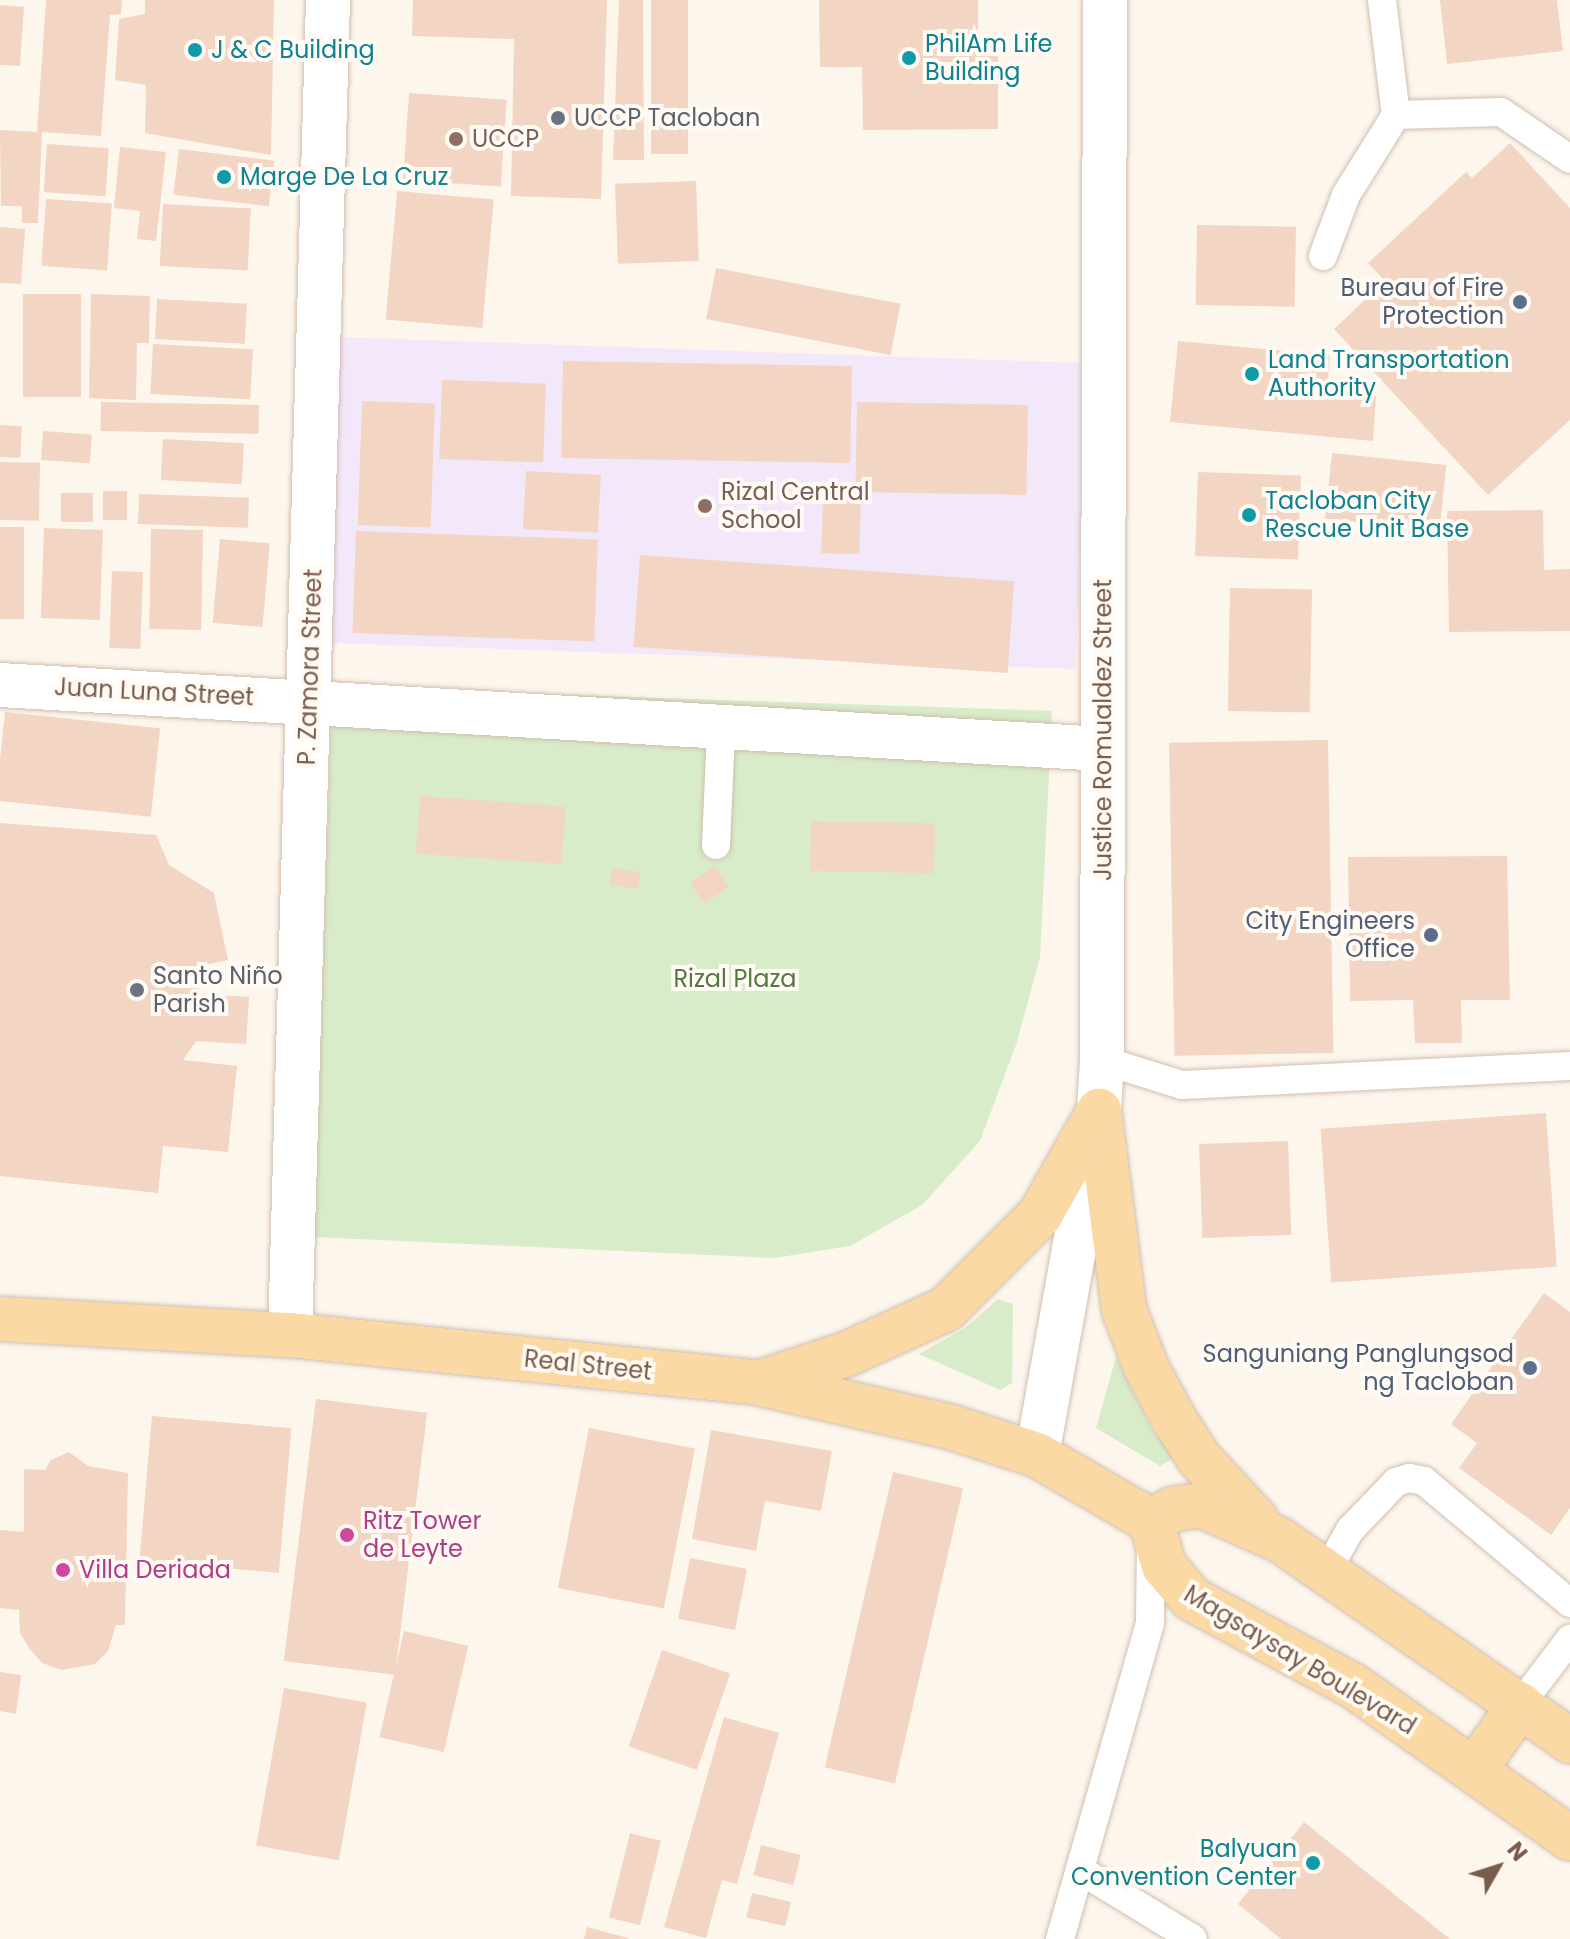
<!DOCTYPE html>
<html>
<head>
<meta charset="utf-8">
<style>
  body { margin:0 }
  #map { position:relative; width:1570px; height:1939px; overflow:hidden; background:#fdf6ec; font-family:Poppins,sans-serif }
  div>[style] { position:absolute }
  .education>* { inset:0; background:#f3e8fa; transform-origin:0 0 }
  .green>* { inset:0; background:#d8ecc9 }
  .building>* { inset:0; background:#f3d5c3; transform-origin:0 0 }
  .roads { filter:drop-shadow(0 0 2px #d1beb0) drop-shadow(0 0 2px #d1beb0) }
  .service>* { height:28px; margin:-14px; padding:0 14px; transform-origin:14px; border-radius:14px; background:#fff }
  .minor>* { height:44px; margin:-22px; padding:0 22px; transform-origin:22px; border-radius:22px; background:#fff }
  .secondary>* { height:44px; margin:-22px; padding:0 22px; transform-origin:22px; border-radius:22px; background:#fff }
  .primary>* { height:44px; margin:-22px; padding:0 22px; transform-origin:22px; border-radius:22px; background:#fbd9a5 }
  .dots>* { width:22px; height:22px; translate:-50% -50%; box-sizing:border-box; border:4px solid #fffaf3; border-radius:50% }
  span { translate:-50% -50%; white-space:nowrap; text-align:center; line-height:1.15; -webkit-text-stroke:8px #fffaf3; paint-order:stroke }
  .culture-label { font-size:24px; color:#0d838f }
  .left { translate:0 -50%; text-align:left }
  .right { translate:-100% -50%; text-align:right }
  .worship-label { font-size:24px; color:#5b616d }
  .education-label { font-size:24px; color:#785e54 }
  .service-label { font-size:24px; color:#4e5e75 }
  .street-label { font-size:24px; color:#7a5c4d }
  .park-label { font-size:24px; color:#537a41 }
  .hotel-label { font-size:24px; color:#b23c85 }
  .north { position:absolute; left:1458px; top:1827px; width:80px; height:80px; -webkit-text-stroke:6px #fffaf3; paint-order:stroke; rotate:51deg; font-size:22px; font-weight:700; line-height:32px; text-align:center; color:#7a5c4d }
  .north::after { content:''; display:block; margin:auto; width:28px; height:36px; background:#7a5c4d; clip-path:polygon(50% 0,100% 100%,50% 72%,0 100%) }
</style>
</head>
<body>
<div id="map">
  <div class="education">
    <i style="left:335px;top:337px;width:752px;height:306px;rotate:2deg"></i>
  </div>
  <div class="green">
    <i style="clip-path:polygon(332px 687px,1052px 711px,1040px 958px,1016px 1045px,980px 1141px,922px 1205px,850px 1246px,774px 1258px,314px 1237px)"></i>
    <i style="clip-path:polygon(998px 1299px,1013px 1304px,1012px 1383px,1000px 1390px,919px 1354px,965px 1328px)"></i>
    <i style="clip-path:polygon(1116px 1357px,1151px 1428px,1174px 1458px,1160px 1466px,1096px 1428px)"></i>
  </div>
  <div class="building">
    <i style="clip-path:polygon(46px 0,122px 0,121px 14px,110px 15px,101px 136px,42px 132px,38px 223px,22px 223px,22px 206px,1px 206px,0 130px,37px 132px)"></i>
    <i style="clip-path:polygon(145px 0,274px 0,271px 155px,145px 133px,146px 85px,115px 80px,119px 19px,145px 14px)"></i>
    <i style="clip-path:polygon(413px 0,607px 0,601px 199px,511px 196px,514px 39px,412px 36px)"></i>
    <i style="clip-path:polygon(619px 0,643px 0,644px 160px,613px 160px)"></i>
    <i style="left:651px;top:0;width:37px;height:154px"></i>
    <i style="clip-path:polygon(819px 0,978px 0,978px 49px,998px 49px,998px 129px,863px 130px,862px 67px,820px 67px)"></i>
    <i style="clip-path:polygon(1440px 0,1557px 0,1563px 51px,1447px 64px)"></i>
    <i style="clip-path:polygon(0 5px,24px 7px,20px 66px,0 65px)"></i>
    <i style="left:409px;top:93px;width:98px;height:87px;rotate:4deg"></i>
    <i style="clip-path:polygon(1510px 143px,1570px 208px,1570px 420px,1488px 495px,1334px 329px,1385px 281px,1368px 263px,1466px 172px,1472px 178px)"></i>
    <i style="left:47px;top:144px;width:62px;height:48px;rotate:4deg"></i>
    <i style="clip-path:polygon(120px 147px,166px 152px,156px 241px,137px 239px,140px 211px,114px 208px)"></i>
    <i style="left:179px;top:149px;width:96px;height:46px;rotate:7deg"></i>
    <i style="left:696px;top:181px;width:80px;height:81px;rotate:88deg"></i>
    <i style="left:397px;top:191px;width:97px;height:129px;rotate:5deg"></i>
    <i style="left:46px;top:199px;width:66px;height:67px;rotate:4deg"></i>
    <i style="left:163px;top:204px;width:88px;height:62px;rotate:3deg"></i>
    <i style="left:1197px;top:225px;width:99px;height:80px;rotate:1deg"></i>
    <i style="clip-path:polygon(0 227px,25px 229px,21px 284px,0 283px)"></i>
    <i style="left:716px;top:268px;width:188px;height:52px;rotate:11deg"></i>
    <i style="left:23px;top:294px;width:58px;height:103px"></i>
    <i style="clip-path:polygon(91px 294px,150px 296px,149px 343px,137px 343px,136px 400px,89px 398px)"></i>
    <i style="left:157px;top:299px;width:90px;height:40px;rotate:3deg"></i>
    <i style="clip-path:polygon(1178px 341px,1330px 355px,1327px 392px,1376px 396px,1373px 441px,1170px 422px)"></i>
    <i style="left:153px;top:344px;width:100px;height:50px;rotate:3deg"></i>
    <i style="left:563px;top:361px;width:289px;height:97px;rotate:1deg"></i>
    <i style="left:442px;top:380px;width:104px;height:79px;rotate:2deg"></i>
    <i style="left:362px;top:401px;width:73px;height:124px;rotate:2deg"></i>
    <i style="left:101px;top:402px;width:158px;height:29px;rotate:1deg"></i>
    <i style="left:857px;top:402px;width:171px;height:90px;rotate:1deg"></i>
    <i style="left:0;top:425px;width:22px;height:32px;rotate:3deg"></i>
    <i style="left:43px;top:431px;width:49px;height:29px;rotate:4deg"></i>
    <i style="left:163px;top:439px;width:81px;height:41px;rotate:3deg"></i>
    <i style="left:1332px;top:453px;width:115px;height:66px;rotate:6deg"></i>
    <i style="left:0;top:462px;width:40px;height:58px;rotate:1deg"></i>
    <i style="left:526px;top:471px;width:75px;height:58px;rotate:3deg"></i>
    <i style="left:1198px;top:472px;width:103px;height:84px;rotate:2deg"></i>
    <i style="left:103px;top:491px;width:24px;height:29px"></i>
    <i style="left:61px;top:493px;width:32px;height:29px"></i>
    <i style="left:139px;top:494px;width:110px;height:30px;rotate:2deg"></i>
    <i style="left:823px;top:499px;width:38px;height:54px;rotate:2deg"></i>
    <i style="clip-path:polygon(1543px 510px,1544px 570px,1570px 569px,1570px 631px,1449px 632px,1447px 511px)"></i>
    <i style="left:0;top:527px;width:24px;height:92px"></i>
    <i style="left:44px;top:528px;width:59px;height:90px;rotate:2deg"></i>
    <i style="left:151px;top:529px;width:52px;height:100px;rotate:1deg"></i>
    <i style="left:356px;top:531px;width:242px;height:102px;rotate:2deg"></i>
    <i style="left:220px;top:539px;width:50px;height:84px;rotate:5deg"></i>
    <i style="left:640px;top:555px;width:375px;height:92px;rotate:4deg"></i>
    <i style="left:112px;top:571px;width:31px;height:77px;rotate:2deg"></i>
    <i style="left:1230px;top:588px;width:82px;height:123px;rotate:1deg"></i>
    <i style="left:5px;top:712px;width:156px;height:89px;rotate:6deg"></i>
    <i style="left:1328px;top:740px;width:313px;height:159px;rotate:89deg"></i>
    <i style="left:420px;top:796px;width:146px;height:58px;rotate:4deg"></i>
    <i style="left:811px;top:821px;width:124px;height:50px;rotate:1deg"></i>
    <i style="clip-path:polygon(0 823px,156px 835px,169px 865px,214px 893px,228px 960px,194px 967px,199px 994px,249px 997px,246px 1044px,196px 1041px,183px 1060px,237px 1066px,228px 1152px,163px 1146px,158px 1193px,0 1176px)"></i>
    <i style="clip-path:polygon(1507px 856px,1510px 1000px,1461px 1000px,1462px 1043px,1415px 1043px,1413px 1000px,1350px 1001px,1348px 857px)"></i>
    <i style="left:715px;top:866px;width:25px;height:30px;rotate:56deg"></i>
    <i style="left:612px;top:868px;width:29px;height:17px;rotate:8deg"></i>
    <i style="left:1546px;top:1113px;width:154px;height:226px;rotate:86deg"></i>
    <i style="left:1288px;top:1141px;width:94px;height:89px;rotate:88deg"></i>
    <i style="clip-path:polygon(1544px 1293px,1570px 1312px,1570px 1508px,1551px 1535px,1459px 1468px,1477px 1443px,1451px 1424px)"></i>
    <i style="left:316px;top:1399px;width:112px;height:264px;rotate:7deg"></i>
    <i style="left:152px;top:1416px;width:140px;height:145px;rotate:5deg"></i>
    <i style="left:589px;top:1428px;width:108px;height:163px;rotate:11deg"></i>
    <i style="clip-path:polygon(711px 1430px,832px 1451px,821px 1511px,765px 1501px,756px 1551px,692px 1539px)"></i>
    <i style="clip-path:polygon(69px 1452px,88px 1466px,128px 1473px,125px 1625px,116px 1625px,108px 1651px,95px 1664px,62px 1670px,42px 1663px,29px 1648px,20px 1633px,19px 1610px,0 1608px,0 1530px,24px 1532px,24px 1469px,45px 1470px,51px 1460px)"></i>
    <i style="left:893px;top:1472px;width:72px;height:303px;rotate:13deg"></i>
    <i style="left:690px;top:1558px;width:58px;height:62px;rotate:11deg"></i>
    <i style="left:404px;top:1631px;width:66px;height:109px;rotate:13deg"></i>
    <i style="left:662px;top:1650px;width:72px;height:102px;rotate:19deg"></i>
    <i style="clip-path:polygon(0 1672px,21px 1675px,16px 1714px,0 1711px)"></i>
    <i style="left:284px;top:1688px;width:84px;height:160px;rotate:10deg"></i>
    <i style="clip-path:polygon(724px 1717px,779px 1733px,737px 1884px,722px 1880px,706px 1938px,664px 1927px)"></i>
    <i style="clip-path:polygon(1304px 1822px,1450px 1939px,1281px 1939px,1238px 1904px)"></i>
    <i style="left:630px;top:1833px;width:32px;height:87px;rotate:14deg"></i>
    <i style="left:761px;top:1845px;width:41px;height:31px;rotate:14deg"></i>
    <i style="left:752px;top:1893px;width:40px;height:25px;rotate:13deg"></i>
    <i style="clip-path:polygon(587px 1927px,628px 1938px,628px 1939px,584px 1939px)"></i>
  </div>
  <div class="roads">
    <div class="service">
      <i style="left:1382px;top:0;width:116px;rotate:83.1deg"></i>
      <i style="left:1396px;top:115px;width:105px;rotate:-1.6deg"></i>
      <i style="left:1501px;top:112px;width:83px;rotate:34.3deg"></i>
      <i style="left:1323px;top:256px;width:65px;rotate:-69.3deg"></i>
      <i style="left:1346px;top:195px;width:94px;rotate:-58deg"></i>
      <i style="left:716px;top:845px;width:114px;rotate:-87.5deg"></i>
      <i style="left:1102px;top:1060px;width:84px;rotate:17.4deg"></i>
      <i style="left:1182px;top:1085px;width:388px;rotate:-2.8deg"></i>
      <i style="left:1328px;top:1569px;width:45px;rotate:-60.6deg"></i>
      <i style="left:1350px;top:1530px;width:66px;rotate:-46.2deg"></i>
      <i style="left:1396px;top:1482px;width:14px;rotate:-17deg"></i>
      <i style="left:1409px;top:1478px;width:15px;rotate:11deg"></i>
      <i style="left:1424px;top:1481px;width:190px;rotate:39.9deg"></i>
      <i style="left:1520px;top:1705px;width:83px;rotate:-52.9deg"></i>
      <i style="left:1080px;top:1870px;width:132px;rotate:31.4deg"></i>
      <i style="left:1060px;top:1939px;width:329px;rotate:-74.1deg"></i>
      <i style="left:1150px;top:1623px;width:77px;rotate:-89.3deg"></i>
    </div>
    <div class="minor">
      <i style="left:0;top:685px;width:1104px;rotate:3.32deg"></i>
      <i style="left:290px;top:1335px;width:1336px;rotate:-88.37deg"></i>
    </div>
    <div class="secondary">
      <i style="left:1037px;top:1455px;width:350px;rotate:-79.8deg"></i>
      <i style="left:1099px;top:1111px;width:51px;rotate:-86.6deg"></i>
      <i style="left:1102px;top:1060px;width:1060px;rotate:-89.84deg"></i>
    </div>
    <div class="primary">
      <i style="left:1099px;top:1111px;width:201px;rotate:82.8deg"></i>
      <i style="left:1124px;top:1310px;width:63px;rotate:68.7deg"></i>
      <i style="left:1147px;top:1369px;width:57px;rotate:61.6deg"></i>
      <i style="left:1174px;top:1419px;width:45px;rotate:57.7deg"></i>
      <i style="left:1198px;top:1457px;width:86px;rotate:47.4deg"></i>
      <i style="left:0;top:1319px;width:290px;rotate:3.2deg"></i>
      <i style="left:290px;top:1335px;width:471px;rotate:5.8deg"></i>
      <i style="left:759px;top:1383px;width:197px;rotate:12.9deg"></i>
      <i style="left:951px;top:1427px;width:90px;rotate:18deg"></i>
      <i style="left:1037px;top:1455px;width:132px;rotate:30.1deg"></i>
      <i style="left:759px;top:1383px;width:95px;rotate:-18.4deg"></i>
      <i style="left:849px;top:1353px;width:107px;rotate:-24.4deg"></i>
      <i style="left:946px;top:1309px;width:133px;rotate:-45deg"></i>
      <i style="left:1040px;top:1215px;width:120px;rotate:-60.4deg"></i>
      <i style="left:1151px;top:1521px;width:47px;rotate:73.9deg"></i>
      <i style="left:1164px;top:1566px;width:43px;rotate:49.7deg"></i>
      <i style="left:1192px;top:1599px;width:182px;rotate:28.3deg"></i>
      <i style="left:1352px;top:1685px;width:266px;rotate:35.1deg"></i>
      <i style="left:1151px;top:1521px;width:26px;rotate:-28deg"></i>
      <i style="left:1174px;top:1509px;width:27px;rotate:-8deg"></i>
      <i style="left:1201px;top:1505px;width:86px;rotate:23.9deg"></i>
      <i style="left:1280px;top:1540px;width:353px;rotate:34.7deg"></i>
      <i style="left:1474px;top:1770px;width:80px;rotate:-54.7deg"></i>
    </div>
  </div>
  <div class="dots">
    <i style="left:195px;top:50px;background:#0f9aa8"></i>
    <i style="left:909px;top:58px;background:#0f9aa8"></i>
    <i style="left:558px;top:118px;background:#6b7280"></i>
    <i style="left:456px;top:139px;background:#8d6e63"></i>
    <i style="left:224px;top:177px;background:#0f9aa8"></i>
    <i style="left:1520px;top:302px;background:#5c6f8a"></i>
    <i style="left:1252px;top:374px;background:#0f9aa8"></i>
    <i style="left:705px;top:506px;background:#8d6e63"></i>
    <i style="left:1249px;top:515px;background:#0f9aa8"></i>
    <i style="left:1431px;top:935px;background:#5c6f8a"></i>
    <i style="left:137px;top:990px;background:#6b7280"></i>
    <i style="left:1530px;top:1368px;background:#5c6f8a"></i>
    <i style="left:347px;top:1535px;background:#d1479c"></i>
    <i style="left:63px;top:1570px;background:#d1479c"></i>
    <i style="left:1313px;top:1863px;background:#0f9aa8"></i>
  </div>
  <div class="culture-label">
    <span class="left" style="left:925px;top:58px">PhilAm Life<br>Building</span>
    <span class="left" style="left:211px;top:50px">J &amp; C Building</span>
    <span class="left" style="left:240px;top:177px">Marge De La Cruz</span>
    <span class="left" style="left:1268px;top:374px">Land Transportation<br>Authority</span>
    <span class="left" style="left:1265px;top:515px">Tacloban City<br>Rescue Unit Base</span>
    <span class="right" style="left:1297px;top:1863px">Balyuan<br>Convention Center</span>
  </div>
  <div class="worship-label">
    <span class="left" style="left:574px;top:118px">UCCP Tacloban</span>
    <span class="left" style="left:153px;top:990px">Santo Niño<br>Parish</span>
  </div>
  <div class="education-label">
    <span class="left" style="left:472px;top:139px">UCCP</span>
    <span class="left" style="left:721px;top:506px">Rizal Central<br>School</span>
  </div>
  <div class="service-label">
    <span class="right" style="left:1504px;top:302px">Bureau of Fire<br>Protection</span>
    <span class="right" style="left:1415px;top:935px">City Engineers<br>Office</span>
    <span class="right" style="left:1514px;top:1368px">Sanguniang Panglungsod<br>ng Tacloban</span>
  </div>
  <div class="street-label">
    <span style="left:310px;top:667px;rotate:-88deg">P. Zamora Street</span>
    <span style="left:154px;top:692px;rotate:3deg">Juan Luna Street</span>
    <span style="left:1103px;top:730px;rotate:-90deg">Justice Romualdez Street</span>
    <span style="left:588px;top:1365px;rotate:6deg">Real Street</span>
    <span style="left:1300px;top:1660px;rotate:31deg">Magsaysay Boulevard</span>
  </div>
  <div class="park-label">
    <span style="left:735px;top:979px">Rizal Plaza</span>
  </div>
  <div class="hotel-label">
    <span class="left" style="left:363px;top:1535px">Ritz Tower<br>de Leyte</span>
    <span class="left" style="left:79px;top:1570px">Villa Deriada</span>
  </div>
  <div class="north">N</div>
</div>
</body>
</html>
